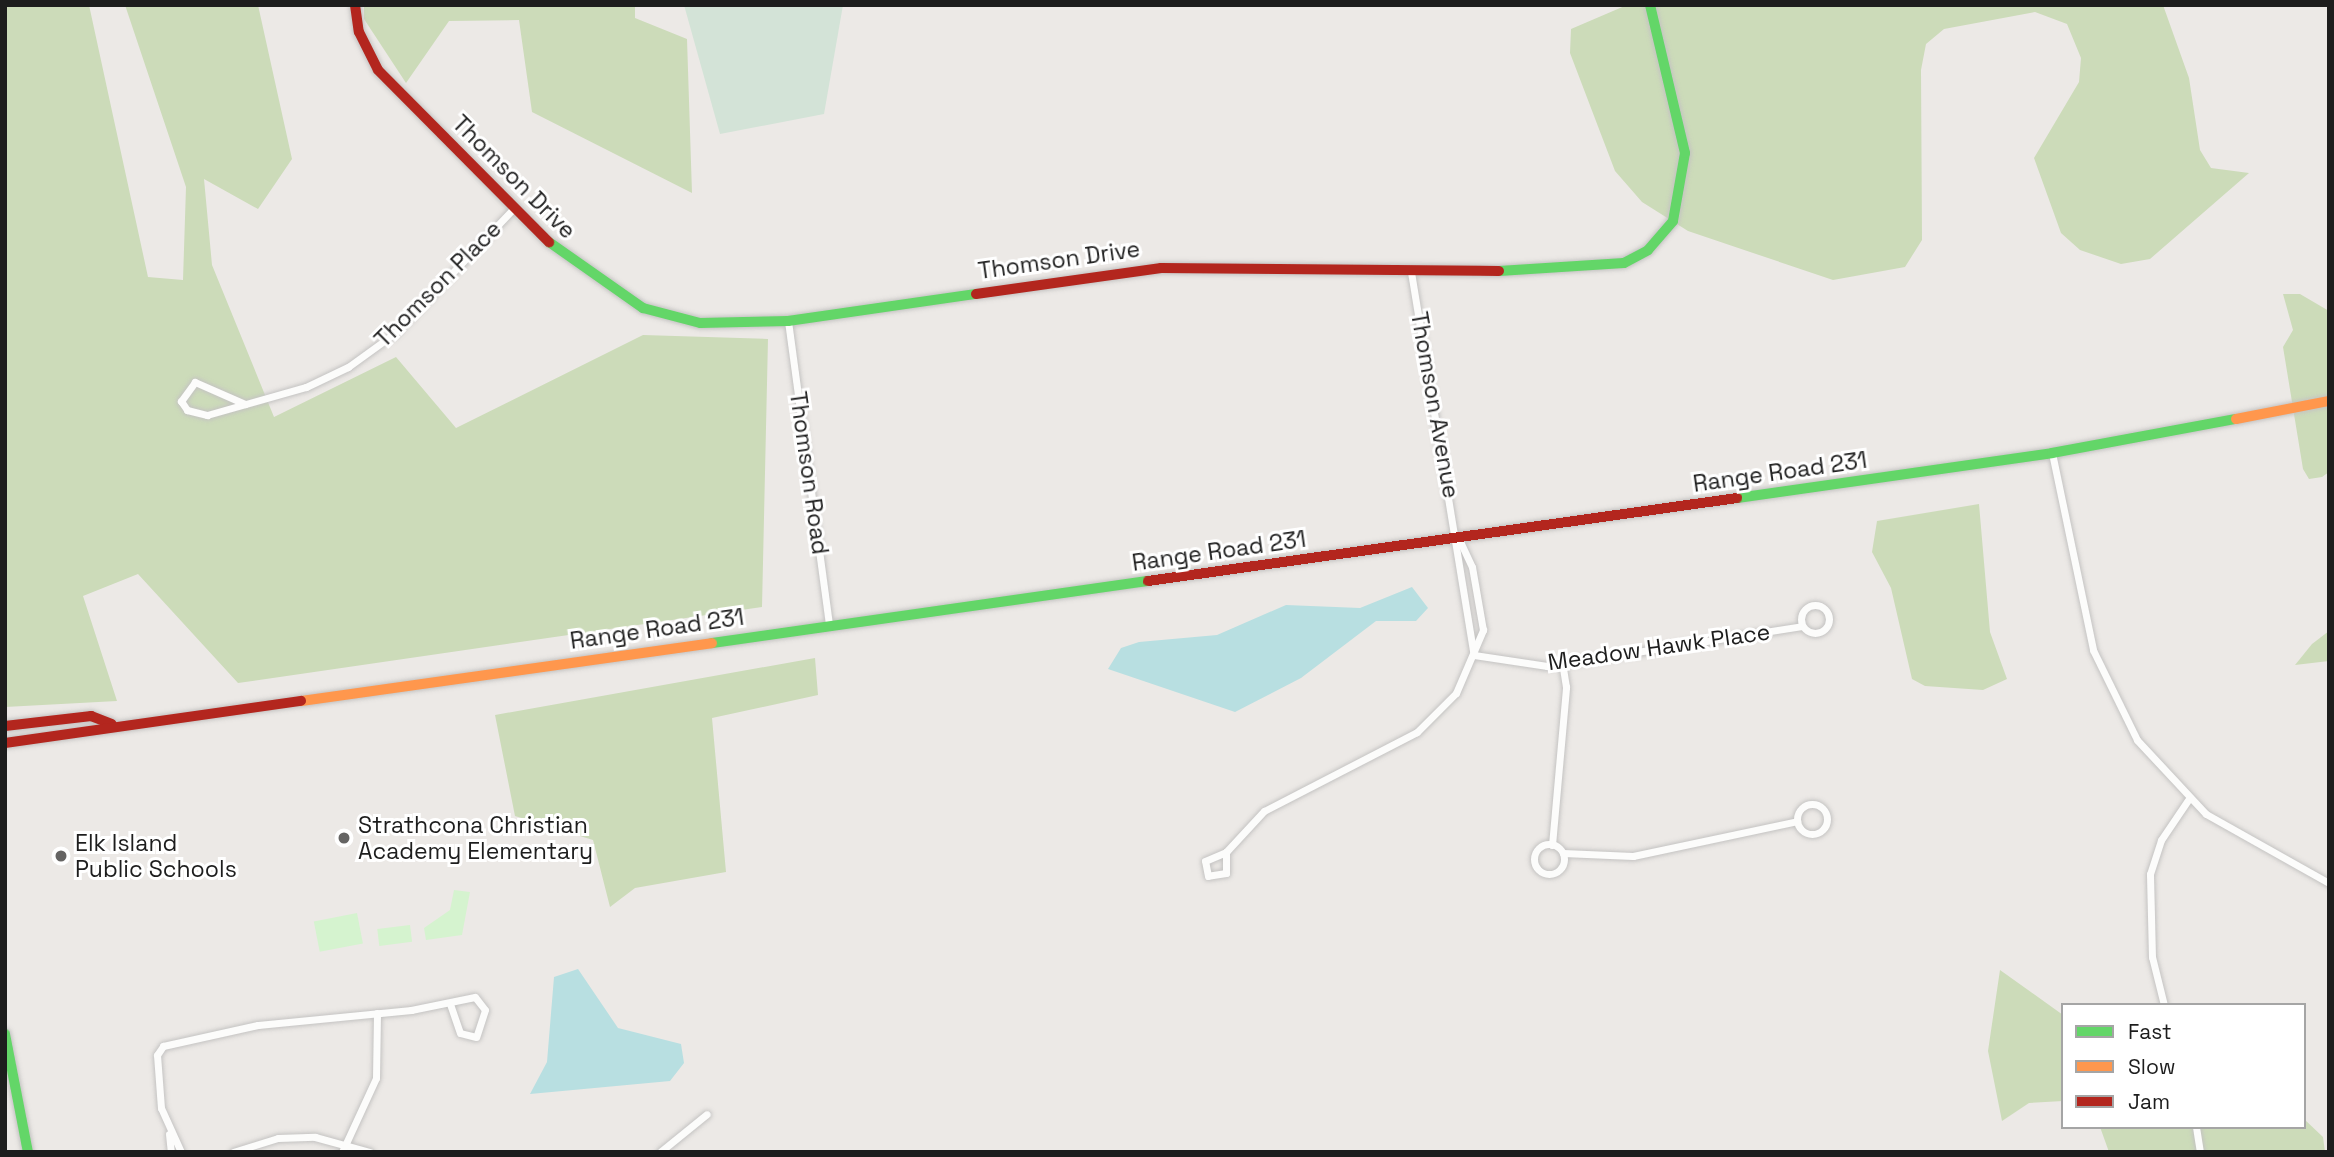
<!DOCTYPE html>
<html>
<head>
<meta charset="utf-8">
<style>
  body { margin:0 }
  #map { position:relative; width:2334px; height:1157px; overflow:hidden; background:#ece9e6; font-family:"Space Grotesk",sans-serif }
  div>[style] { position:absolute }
  .forest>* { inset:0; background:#ccdbb9 }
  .wetland>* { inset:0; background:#d3e3d7 }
  .park>* { inset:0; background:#d5f3cf; transform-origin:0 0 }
  .water>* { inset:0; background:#b8dfe1 }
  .roads { filter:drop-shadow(0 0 2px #c4c3c2) drop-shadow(0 0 2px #c4c3c2) }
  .street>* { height:7px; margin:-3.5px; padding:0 3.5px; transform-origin:3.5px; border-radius:3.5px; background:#fcfcfb }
  .street>.ring { margin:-3.5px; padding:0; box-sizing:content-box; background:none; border:7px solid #fcfcfb; border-radius:50% }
  .fast>* { height:10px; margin:-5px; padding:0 5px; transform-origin:5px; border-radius:5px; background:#63d668 }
  .slow>* { height:10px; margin:-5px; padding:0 5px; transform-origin:5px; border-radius:5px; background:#ff974d }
  .jam>* { height:10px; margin:-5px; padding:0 5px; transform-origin:5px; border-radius:5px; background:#b3261e }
  .dots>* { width:19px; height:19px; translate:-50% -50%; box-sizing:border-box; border:4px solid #fff; border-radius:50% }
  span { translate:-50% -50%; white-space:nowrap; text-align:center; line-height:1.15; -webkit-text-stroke:6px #fff; paint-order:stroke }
  .street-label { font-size:23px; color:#1d1d1d }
  .poi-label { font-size:23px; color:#1d1d1d }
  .left { translate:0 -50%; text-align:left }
  .frame { position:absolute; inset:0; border:7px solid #1d1d1d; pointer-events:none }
  .legend { position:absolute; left:2061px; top:1003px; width:245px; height:126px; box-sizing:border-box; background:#fff; border:2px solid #a5a5a5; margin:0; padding:9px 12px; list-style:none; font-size:21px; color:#1d1d1d }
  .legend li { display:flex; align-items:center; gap:14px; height:35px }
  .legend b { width:35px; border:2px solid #a5a5a5 }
</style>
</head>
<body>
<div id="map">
  <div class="forest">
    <i style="clip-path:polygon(5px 5px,89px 5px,148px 277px,183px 280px,186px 187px,125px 5px,258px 5px,292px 159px,258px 209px,204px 179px,212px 265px,274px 417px,396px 357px,456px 428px,643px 335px,768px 339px,762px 607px,238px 683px,138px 574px,83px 596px,117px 701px,5px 707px)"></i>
    <i style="clip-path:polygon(364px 5px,635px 5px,635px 18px,687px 39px,692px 193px,532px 112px,519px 20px,449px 21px,406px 83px,364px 19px)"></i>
    <i style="clip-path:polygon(1627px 5px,2163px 5px,2189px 78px,2200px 150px,2211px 168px,2249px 173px,2150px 259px,2121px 264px,2080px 250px,2061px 233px,2034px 158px,2079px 82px,2081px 58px,2067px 24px,2035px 12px,1944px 29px,1926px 44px,1921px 70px,1922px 240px,1905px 267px,1833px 280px,1688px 231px,1642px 202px,1615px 171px,1570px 53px,1571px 29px)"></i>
    <i style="clip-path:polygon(2283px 294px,2300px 294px,2329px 311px,2329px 472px,2322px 477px,2309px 479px,2303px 469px,2283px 347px,2293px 330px)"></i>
    <i style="clip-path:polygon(1979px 504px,1990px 632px,2007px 679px,1983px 690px,1925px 686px,1912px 679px,1891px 588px,1872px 552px,1877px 521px)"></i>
    <i style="clip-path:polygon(2329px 631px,2329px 661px,2295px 665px,2312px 644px)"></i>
    <i style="clip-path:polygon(815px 658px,818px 695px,712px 718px,726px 872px,635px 888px,610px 907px,593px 840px,515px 816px,495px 715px)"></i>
    <i style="clip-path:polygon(2000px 970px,2063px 1015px,2063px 1101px,2029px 1103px,2002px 1121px,1988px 1051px)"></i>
    <i style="clip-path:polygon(2304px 1119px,2323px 1137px,2325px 1152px,2109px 1152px,2100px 1127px,2304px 1127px)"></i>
  </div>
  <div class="wetland">
    <i style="clip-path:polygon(684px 5px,843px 5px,824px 114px,720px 134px)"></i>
  </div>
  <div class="park">
    <i style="clip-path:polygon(454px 890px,470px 892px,462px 935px,426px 940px,424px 928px,450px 910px)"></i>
    <i style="left:357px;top:913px;width:31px;height:44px;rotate:79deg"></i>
    <i style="left:410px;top:925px;width:17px;height:33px;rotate:83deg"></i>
  </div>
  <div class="water">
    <i style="clip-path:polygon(1412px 587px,1428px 608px,1416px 621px,1376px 621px,1301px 678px,1235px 712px,1108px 669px,1121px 648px,1139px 642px,1217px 635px,1286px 605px,1360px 608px)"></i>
    <i style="clip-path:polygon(578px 969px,618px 1028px,681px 1044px,684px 1063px,670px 1081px,530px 1094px,547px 1062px,554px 977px)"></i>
  </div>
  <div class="roads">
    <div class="street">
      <i style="left:1411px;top:272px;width:388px;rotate:80.7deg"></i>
      <i style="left:788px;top:321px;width:308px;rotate:82.3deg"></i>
      <i style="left:245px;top:404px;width:55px;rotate:-156.3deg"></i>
      <i style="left:195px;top:382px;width:24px;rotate:126deg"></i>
      <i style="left:181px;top:401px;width:11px;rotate:56deg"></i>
      <i style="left:187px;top:410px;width:21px;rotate:14deg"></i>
      <i style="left:207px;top:415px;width:103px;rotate:-15.8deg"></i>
      <i style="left:306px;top:387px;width:47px;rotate:-25.5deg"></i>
      <i style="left:348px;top:367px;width:58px;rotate:-35.9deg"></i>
      <i style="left:395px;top:333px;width:171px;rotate:-46.4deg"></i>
      <i style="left:2052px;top:453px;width:201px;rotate:78.2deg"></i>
      <i style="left:2093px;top:650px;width:100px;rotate:63.9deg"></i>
      <i style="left:2137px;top:740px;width:101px;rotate:47deg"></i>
      <i style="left:2206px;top:814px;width:141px;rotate:29.3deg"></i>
      <i class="ring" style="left:1801px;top:605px;width:21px;height:21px"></i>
      <i style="left:1474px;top:655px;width:74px;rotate:8.6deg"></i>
      <i style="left:1547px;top:666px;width:258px;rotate:-8.9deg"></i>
      <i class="ring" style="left:1797px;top:804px;width:23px;height:23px"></i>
      <i class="ring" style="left:1534px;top:844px;width:23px;height:23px"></i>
      <i style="left:1552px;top:845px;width:159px;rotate:-84.9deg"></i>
      <i style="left:1566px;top:687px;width:24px;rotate:-99deg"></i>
      <i style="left:1226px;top:852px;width:21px;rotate:90deg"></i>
      <i style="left:1226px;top:873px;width:18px;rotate:171deg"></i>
      <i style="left:1208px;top:876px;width:15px;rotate:-101deg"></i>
      <i style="left:1205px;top:861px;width:23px;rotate:-23deg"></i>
      <i style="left:1226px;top:852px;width:56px;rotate:-47.2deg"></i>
      <i style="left:1264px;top:811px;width:172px;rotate:-27.3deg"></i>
      <i style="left:1417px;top:732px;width:55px;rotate:-45deg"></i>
      <i style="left:1456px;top:693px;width:69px;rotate:-66.8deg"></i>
      <i style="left:1483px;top:630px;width:64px;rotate:-99.9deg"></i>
      <i style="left:1472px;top:567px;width:31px;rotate:-115deg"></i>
      <i style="left:1563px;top:853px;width:70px;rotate:2.5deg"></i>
      <i style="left:1633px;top:856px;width:168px;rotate:-12deg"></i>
      <i style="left:2164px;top:1005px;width:49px;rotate:-104deg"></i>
      <i style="left:2152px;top:957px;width:83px;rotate:-91.4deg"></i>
      <i style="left:2150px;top:874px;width:36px;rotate:-72deg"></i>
      <i style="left:2161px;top:840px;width:48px;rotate:-56deg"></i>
      <i style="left:2196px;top:1127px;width:25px;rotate:81deg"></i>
      <i style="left:169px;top:1134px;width:18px;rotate:84deg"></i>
      <i style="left:181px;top:1152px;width:48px;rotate:-114.4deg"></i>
      <i style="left:161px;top:1108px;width:53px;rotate:-94.3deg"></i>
      <i style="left:157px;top:1055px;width:11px;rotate:-56deg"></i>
      <i style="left:163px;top:1046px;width:97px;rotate:-12.5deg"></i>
      <i style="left:258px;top:1025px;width:154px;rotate:-5.6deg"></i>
      <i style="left:411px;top:1010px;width:65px;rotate:-11.5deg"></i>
      <i style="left:475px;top:997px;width:16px;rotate:52deg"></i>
      <i style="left:485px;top:1010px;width:28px;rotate:108deg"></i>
      <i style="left:476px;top:1037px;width:16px;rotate:-166deg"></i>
      <i style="left:460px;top:1033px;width:31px;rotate:-109deg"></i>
      <i style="left:233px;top:1152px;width:47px;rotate:-17.3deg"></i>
      <i style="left:278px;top:1138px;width:37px;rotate:-2deg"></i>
      <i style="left:315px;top:1137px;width:57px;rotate:15.3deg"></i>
      <i style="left:342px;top:1152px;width:81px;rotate:-65.3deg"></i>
      <i style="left:376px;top:1078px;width:65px;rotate:-89.1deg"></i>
      <i style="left:660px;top:1152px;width:60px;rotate:-39deg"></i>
    </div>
    <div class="fast">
      <i style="left:549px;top:242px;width:115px;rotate:35.1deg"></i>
      <i style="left:643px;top:308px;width:59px;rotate:14.7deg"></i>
      <i style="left:700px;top:323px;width:88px;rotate:-1.3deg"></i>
      <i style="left:788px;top:321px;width:190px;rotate:-8.2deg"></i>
      <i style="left:1499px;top:271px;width:125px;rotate:-3.7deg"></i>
      <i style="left:1624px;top:263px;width:27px;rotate:-28deg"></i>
      <i style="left:1648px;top:250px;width:38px;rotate:-49deg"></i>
      <i style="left:1673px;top:221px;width:69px;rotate:-80deg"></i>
      <i style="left:1685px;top:153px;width:152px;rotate:-103.3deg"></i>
      <i style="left:1737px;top:498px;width:318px;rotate:-8.1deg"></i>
      <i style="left:2052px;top:453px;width:187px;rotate:-10.5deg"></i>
      <i style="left:712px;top:643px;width:440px;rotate:-8.1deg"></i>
      <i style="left:5px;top:1034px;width:120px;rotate:79deg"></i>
    </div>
    <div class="slow">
      <i style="left:2236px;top:419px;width:95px;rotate:-11deg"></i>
      <i style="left:301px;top:701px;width:415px;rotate:-8deg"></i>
    </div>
    <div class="jam">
      <i style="left:355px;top:5px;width:27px;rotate:82deg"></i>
      <i style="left:359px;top:32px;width:42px;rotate:63.4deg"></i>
      <i style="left:378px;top:70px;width:243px;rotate:45.2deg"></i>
      <i style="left:976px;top:294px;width:187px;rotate:-8deg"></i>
      <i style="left:1161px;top:268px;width:338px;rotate:0.5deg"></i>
      <i style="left:1148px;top:581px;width:595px;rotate:-8.02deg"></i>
      <i style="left:5px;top:726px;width:87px;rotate:-6.6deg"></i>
      <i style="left:91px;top:716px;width:22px;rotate:21deg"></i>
      <i style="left:5px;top:743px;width:299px;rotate:-8.1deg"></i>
    </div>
  </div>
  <div class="dots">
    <i style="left:344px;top:838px;background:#656463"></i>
    <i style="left:61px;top:856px;background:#656463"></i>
  </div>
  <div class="street-label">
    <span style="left:514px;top:177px;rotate:45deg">Thomson Drive</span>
    <span style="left:1059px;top:260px;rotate:-8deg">Thomson Drive</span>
    <span style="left:438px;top:284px;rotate:-45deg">Thomson Place</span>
    <span style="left:1435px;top:405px;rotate:80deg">Thomson Avenue</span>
    <span style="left:1780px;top:472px;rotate:-8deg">Range Road 231</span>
    <span style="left:809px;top:473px;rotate:82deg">Thomson Road</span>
    <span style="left:1219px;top:551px;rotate:-8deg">Range Road 231</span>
    <span style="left:657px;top:629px;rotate:-8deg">Range Road 231</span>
    <span style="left:1659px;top:647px;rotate:-8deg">Meadow Hawk Place</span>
  </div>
  <div class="poi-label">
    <span class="left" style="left:358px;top:838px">Strathcona Christian<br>Academy Elementary</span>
    <span class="left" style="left:75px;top:856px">Elk Island<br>Public Schools</span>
  </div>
  <div class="frame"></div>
  <ul class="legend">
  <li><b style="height:9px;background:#63d668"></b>Fast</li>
  <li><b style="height:9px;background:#ff974d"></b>Slow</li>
  <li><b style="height:9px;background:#b3261e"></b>Jam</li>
  </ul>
</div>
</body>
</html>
